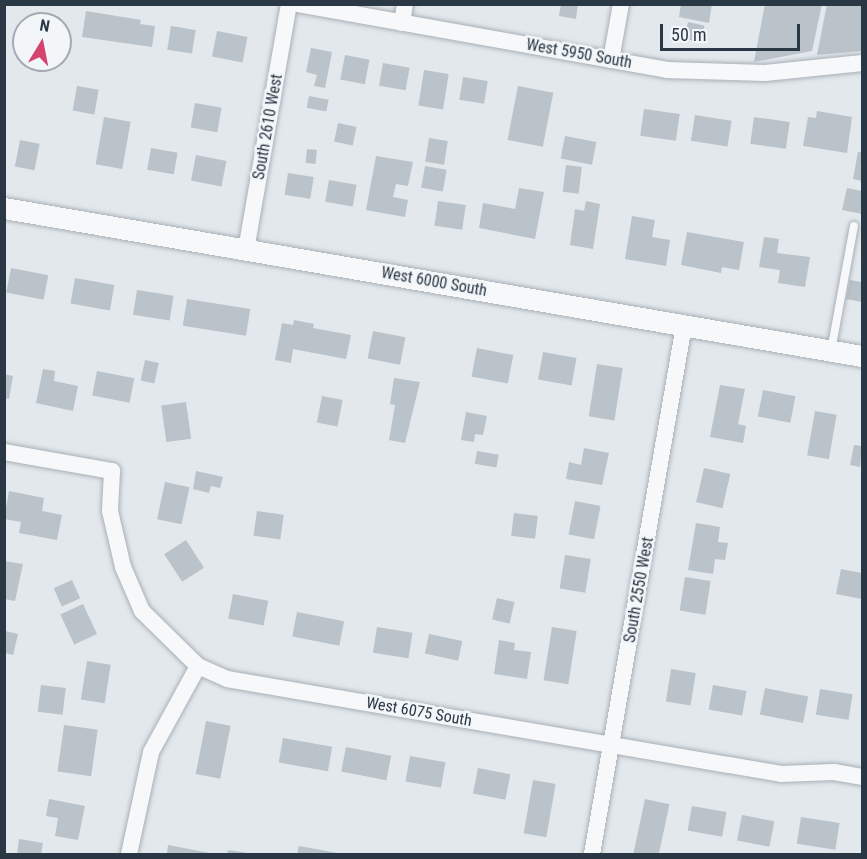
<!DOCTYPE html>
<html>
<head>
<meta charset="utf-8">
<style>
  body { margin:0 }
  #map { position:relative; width:867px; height:859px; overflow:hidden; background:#e3e8ec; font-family:"Roboto Condensed",sans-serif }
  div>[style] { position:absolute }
  .building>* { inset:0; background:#bac2ca; transform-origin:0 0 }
  .roads { filter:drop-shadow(0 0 2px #a8b0b7) drop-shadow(0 0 2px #a8b0b7) }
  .service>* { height:8px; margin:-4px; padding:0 4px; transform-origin:4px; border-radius:4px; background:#f6f8fa }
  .minor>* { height:16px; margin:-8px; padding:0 8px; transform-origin:8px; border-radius:8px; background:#f6f8fa }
  .tertiary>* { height:21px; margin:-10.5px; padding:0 10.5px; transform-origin:10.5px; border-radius:10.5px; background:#f6f8fa }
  span { translate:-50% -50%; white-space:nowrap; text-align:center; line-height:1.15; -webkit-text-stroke:5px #f3f6f9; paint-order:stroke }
  .street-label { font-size:16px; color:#2a3845 }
  .frame { position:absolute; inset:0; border:6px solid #2a3845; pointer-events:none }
  .north { position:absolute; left:12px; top:12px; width:60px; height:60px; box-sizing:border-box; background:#f3f6f9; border:2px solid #a3aab1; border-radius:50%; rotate:10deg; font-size:16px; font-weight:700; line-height:24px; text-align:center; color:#2a3845 }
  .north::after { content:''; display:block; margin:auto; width:21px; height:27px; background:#d54471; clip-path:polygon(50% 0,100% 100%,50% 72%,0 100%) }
  .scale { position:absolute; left:660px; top:24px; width:140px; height:27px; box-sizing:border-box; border:3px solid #2a3845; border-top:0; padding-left:8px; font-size:18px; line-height:21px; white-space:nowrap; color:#2a3845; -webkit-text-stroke:4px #f3f6f9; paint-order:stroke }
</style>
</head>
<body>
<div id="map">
  <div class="building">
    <i style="clip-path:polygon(561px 4px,578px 4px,576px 19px,559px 16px)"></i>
    <i style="clip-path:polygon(681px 4px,712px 4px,709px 23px,679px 17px)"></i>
    <i style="clip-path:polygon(765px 4px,822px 4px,812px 51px,754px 62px)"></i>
    <i style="clip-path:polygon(827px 4px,862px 4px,862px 51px,817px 55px)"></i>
    <i style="clip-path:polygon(86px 11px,141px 20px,140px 24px,155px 26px,152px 47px,82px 37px)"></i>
    <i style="left:688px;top:22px;width:17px;height:17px;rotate:13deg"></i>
    <i style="left:171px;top:26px;width:25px;height:24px;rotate:9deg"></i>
    <i style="left:217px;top:31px;width:31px;height:26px;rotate:11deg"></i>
    <i style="clip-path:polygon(311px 48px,332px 52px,325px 88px,314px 86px,317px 75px,306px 72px)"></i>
    <i style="left:345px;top:55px;width:25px;height:25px;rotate:11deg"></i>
    <i style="left:383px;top:63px;width:27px;height:23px;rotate:10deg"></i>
    <i style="left:424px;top:70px;width:25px;height:36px;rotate:9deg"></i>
    <i style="left:463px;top:77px;width:25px;height:23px;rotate:9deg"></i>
    <i style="left:77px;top:86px;width:22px;height:25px;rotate:10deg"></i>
    <i style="left:518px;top:86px;width:36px;height:55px;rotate:11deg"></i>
    <i style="left:309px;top:96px;width:20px;height:12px;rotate:11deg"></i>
    <i style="left:195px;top:103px;width:27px;height:25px;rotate:10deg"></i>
    <i style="left:644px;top:109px;width:36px;height:27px;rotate:8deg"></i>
    <i style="clip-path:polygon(817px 111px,852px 117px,847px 153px,803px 146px,808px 117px,816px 118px)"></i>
    <i style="left:695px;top:115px;width:37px;height:26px;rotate:9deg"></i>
    <i style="left:104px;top:117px;width:27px;height:48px;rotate:10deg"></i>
    <i style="left:754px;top:117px;width:36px;height:27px;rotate:8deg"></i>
    <i style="left:338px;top:123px;width:19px;height:19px;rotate:12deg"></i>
    <i style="left:565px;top:136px;width:32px;height:23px;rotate:11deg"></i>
    <i style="left:429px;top:138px;width:19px;height:24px;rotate:9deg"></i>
    <i style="left:20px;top:140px;width:20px;height:27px;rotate:11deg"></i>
    <i style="left:151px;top:148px;width:27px;height:22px;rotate:10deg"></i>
    <i style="left:307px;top:149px;width:10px;height:14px;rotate:6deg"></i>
    <i style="clip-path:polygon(858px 152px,862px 152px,862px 181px,853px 179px)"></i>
    <i style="left:196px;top:155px;width:31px;height:26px;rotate:11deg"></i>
    <i style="clip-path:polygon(376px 156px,413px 162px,408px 186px,396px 184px,393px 197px,408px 200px,405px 217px,366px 210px)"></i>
    <i style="left:566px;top:165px;width:16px;height:27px;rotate:7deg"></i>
    <i style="left:425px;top:166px;width:22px;height:22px;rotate:10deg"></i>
    <i style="left:288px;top:173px;width:26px;height:22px;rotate:9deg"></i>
    <i style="left:329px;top:180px;width:28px;height:22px;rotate:10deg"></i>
    <i style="clip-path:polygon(519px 188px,544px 192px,535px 239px,479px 228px,483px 203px,515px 209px)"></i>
    <i style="clip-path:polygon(847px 188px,862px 191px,862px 214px,842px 210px)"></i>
    <i style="left:438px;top:201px;width:28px;height:25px;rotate:8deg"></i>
    <i style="clip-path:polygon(586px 201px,600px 204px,593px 249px,570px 245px,575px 209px,584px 211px)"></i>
    <i style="clip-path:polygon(632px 216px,655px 220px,652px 237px,670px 240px,666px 266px,625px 259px)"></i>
    <i style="clip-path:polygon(687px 232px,744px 242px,739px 270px,722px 267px,721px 273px,681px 265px)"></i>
    <i style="clip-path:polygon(764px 237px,779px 239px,777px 253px,810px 257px,805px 287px,778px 283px,780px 270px,759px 267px)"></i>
    <i style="left:11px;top:268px;width:38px;height:25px;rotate:11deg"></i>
    <i style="left:75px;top:278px;width:40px;height:26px;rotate:10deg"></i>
    <i style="clip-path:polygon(850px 280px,862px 282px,862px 302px,846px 299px)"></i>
    <i style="left:137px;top:290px;width:37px;height:25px;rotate:9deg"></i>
    <i style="left:187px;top:299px;width:64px;height:27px;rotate:9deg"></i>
    <i style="clip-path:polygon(294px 320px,314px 324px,313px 328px,351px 335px,346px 359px,293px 349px,291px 363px,275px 360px,282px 323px,293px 325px)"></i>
    <i style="left:373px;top:331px;width:33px;height:28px;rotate:11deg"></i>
    <i style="left:477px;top:348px;width:37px;height:29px;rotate:11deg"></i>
    <i style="left:543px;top:352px;width:34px;height:28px;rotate:10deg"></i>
    <i style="left:145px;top:360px;width:14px;height:21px;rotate:12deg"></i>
    <i style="left:597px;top:364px;width:26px;height:53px;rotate:9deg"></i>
    <i style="clip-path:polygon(43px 369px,55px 371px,54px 381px,78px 386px,73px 411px,36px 403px)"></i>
    <i style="left:97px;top:371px;width:38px;height:25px;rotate:11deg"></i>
    <i style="clip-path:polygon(4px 374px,13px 376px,9px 399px,4px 398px)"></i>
    <i style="clip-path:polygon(394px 378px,420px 382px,405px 443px,389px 440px,395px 405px,390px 404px)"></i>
    <i style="clip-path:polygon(720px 385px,745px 389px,738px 424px,746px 426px,743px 443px,710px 437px)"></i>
    <i style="left:763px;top:390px;width:33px;height:27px;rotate:11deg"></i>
    <i style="left:322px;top:396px;width:21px;height:27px;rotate:11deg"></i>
    <i style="left:186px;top:402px;width:37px;height:25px;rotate:82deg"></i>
    <i style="left:815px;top:411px;width:22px;height:45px;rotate:10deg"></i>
    <i style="clip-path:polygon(466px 412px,487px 416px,483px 435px,475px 434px,474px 442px,461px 440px)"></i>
    <i style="clip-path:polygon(854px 445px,862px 446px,860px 467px,850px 465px)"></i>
    <i style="clip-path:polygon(584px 448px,609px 453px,602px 485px,566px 479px,569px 462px,581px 465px)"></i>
    <i style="left:477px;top:451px;width:22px;height:13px;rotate:10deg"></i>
    <i style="left:704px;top:468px;width:27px;height:35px;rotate:13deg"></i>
    <i style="clip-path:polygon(196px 471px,223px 477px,220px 488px,211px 486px,209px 493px,193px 489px)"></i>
    <i style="left:165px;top:482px;width:25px;height:38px;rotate:12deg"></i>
    <i style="clip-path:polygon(9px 491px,44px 498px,42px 511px,62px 515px,57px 540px,19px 533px,21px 522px,4px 519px)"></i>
    <i style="left:575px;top:501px;width:26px;height:34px;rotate:11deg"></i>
    <i style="left:257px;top:511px;width:27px;height:25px;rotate:8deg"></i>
    <i style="left:514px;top:513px;width:24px;height:23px;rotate:7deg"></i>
    <i style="clip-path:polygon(696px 523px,720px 527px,718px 542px,728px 543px,725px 560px,715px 559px,713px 574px,688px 570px)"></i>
    <i style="left:186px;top:540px;width:33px;height:26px;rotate:57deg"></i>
    <i style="left:565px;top:555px;width:26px;height:34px;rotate:9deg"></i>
    <i style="clip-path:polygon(4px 561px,23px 564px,15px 601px,4px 599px)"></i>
    <i style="clip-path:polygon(841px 569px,862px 573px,862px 599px,836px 594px)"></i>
    <i style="left:685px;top:577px;width:26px;height:34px;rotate:9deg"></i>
    <i style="left:72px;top:580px;width:20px;height:20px;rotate:66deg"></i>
    <i style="left:233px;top:594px;width:36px;height:25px;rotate:11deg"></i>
    <i style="left:497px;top:598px;width:18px;height:22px;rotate:13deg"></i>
    <i style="left:83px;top:604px;width:33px;height:25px;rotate:65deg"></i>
    <i style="left:297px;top:612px;width:48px;height:25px;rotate:11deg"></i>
    <i style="left:377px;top:627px;width:36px;height:26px;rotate:9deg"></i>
    <i style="left:552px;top:627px;width:25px;height:54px;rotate:9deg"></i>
    <i style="clip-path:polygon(5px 631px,18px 634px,13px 655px,5px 653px)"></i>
    <i style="left:429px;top:634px;width:34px;height:20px;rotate:12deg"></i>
    <i style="clip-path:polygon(499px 640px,515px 643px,514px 650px,531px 652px,527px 679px,494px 674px)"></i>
    <i style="left:87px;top:661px;width:24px;height:39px;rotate:9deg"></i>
    <i style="left:671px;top:669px;width:25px;height:33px;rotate:9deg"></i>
    <i style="left:41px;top:685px;width:25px;height:27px;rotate:7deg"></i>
    <i style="left:713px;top:685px;width:34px;height:25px;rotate:10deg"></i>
    <i style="left:765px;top:688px;width:44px;height:27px;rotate:11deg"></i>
    <i style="left:820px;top:689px;width:33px;height:26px;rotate:9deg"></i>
    <i style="left:206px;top:721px;width:25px;height:54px;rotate:11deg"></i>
    <i style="left:64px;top:725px;width:34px;height:47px;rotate:8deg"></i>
    <i style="left:283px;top:738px;width:50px;height:25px;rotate:10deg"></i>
    <i style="left:346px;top:747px;width:46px;height:25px;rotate:11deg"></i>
    <i style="left:410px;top:756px;width:36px;height:26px;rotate:10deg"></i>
    <i style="left:478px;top:768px;width:33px;height:26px;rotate:11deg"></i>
    <i style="left:533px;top:780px;width:23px;height:54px;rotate:10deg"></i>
    <i style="clip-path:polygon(49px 799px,85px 806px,78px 840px,55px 836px,58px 818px,46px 816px)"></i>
    <i style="left:645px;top:799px;width:25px;height:56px;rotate:12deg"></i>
    <i style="left:692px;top:806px;width:35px;height:25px;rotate:10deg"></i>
    <i style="left:742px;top:815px;width:33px;height:26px;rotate:11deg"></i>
    <i style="left:801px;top:817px;width:39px;height:27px;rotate:9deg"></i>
    <i style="clip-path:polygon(19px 839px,43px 843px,41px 854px,17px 854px)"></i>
    <i style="clip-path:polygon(168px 845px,210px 853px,210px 854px,167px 854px)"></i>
    <i style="clip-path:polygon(299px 846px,338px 853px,338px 854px,297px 854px)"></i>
    <i style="clip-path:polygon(228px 850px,248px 853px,248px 854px,227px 854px)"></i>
  </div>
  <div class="roads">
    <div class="service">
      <i style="left:831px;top:351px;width:127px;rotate:-79.6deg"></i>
    </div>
    <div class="minor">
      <i style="left:298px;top:4px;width:375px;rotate:10.1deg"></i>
      <i style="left:667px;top:70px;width:98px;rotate:1.8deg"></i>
      <i style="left:765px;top:73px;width:98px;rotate:-5.9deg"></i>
      <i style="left:402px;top:23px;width:19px;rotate:-81deg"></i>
      <i style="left:611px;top:60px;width:57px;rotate:-79.9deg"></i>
      <i style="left:246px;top:250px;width:250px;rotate:-80.1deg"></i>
      <i style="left:4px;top:452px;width:110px;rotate:10deg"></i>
      <i style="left:112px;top:471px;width:40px;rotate:92.9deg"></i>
      <i style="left:110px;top:511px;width:57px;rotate:76.9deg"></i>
      <i style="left:123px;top:567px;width:48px;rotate:66.6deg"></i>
      <i style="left:142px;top:611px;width:78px;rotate:44.5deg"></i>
      <i style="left:198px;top:666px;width:32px;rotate:24deg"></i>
      <i style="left:227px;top:679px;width:562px;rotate:9.73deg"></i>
      <i style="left:781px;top:774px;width:53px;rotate:-2.2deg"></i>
      <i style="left:834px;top:772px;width:28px;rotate:10deg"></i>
      <i style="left:129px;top:854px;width:104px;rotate:-77.8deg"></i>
      <i style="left:151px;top:752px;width:98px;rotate:-61.3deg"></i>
      <i style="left:592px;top:854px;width:537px;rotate:-80.13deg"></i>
    </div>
    <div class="tertiary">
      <i style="left:4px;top:208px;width:871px;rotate:9.79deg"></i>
    </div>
  </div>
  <div class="street-label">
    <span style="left:579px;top:54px;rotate:10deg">West 5950 South</span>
    <span style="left:268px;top:127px;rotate:-80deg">South 2610 West</span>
    <span style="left:434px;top:282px;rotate:10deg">West 6000 South</span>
    <span style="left:639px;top:590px;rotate:-80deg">South 2550 West</span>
    <span style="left:419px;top:712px;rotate:10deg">West 6075 South</span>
  </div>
  <div class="frame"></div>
  <div class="north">N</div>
  <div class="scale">50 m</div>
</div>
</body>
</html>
